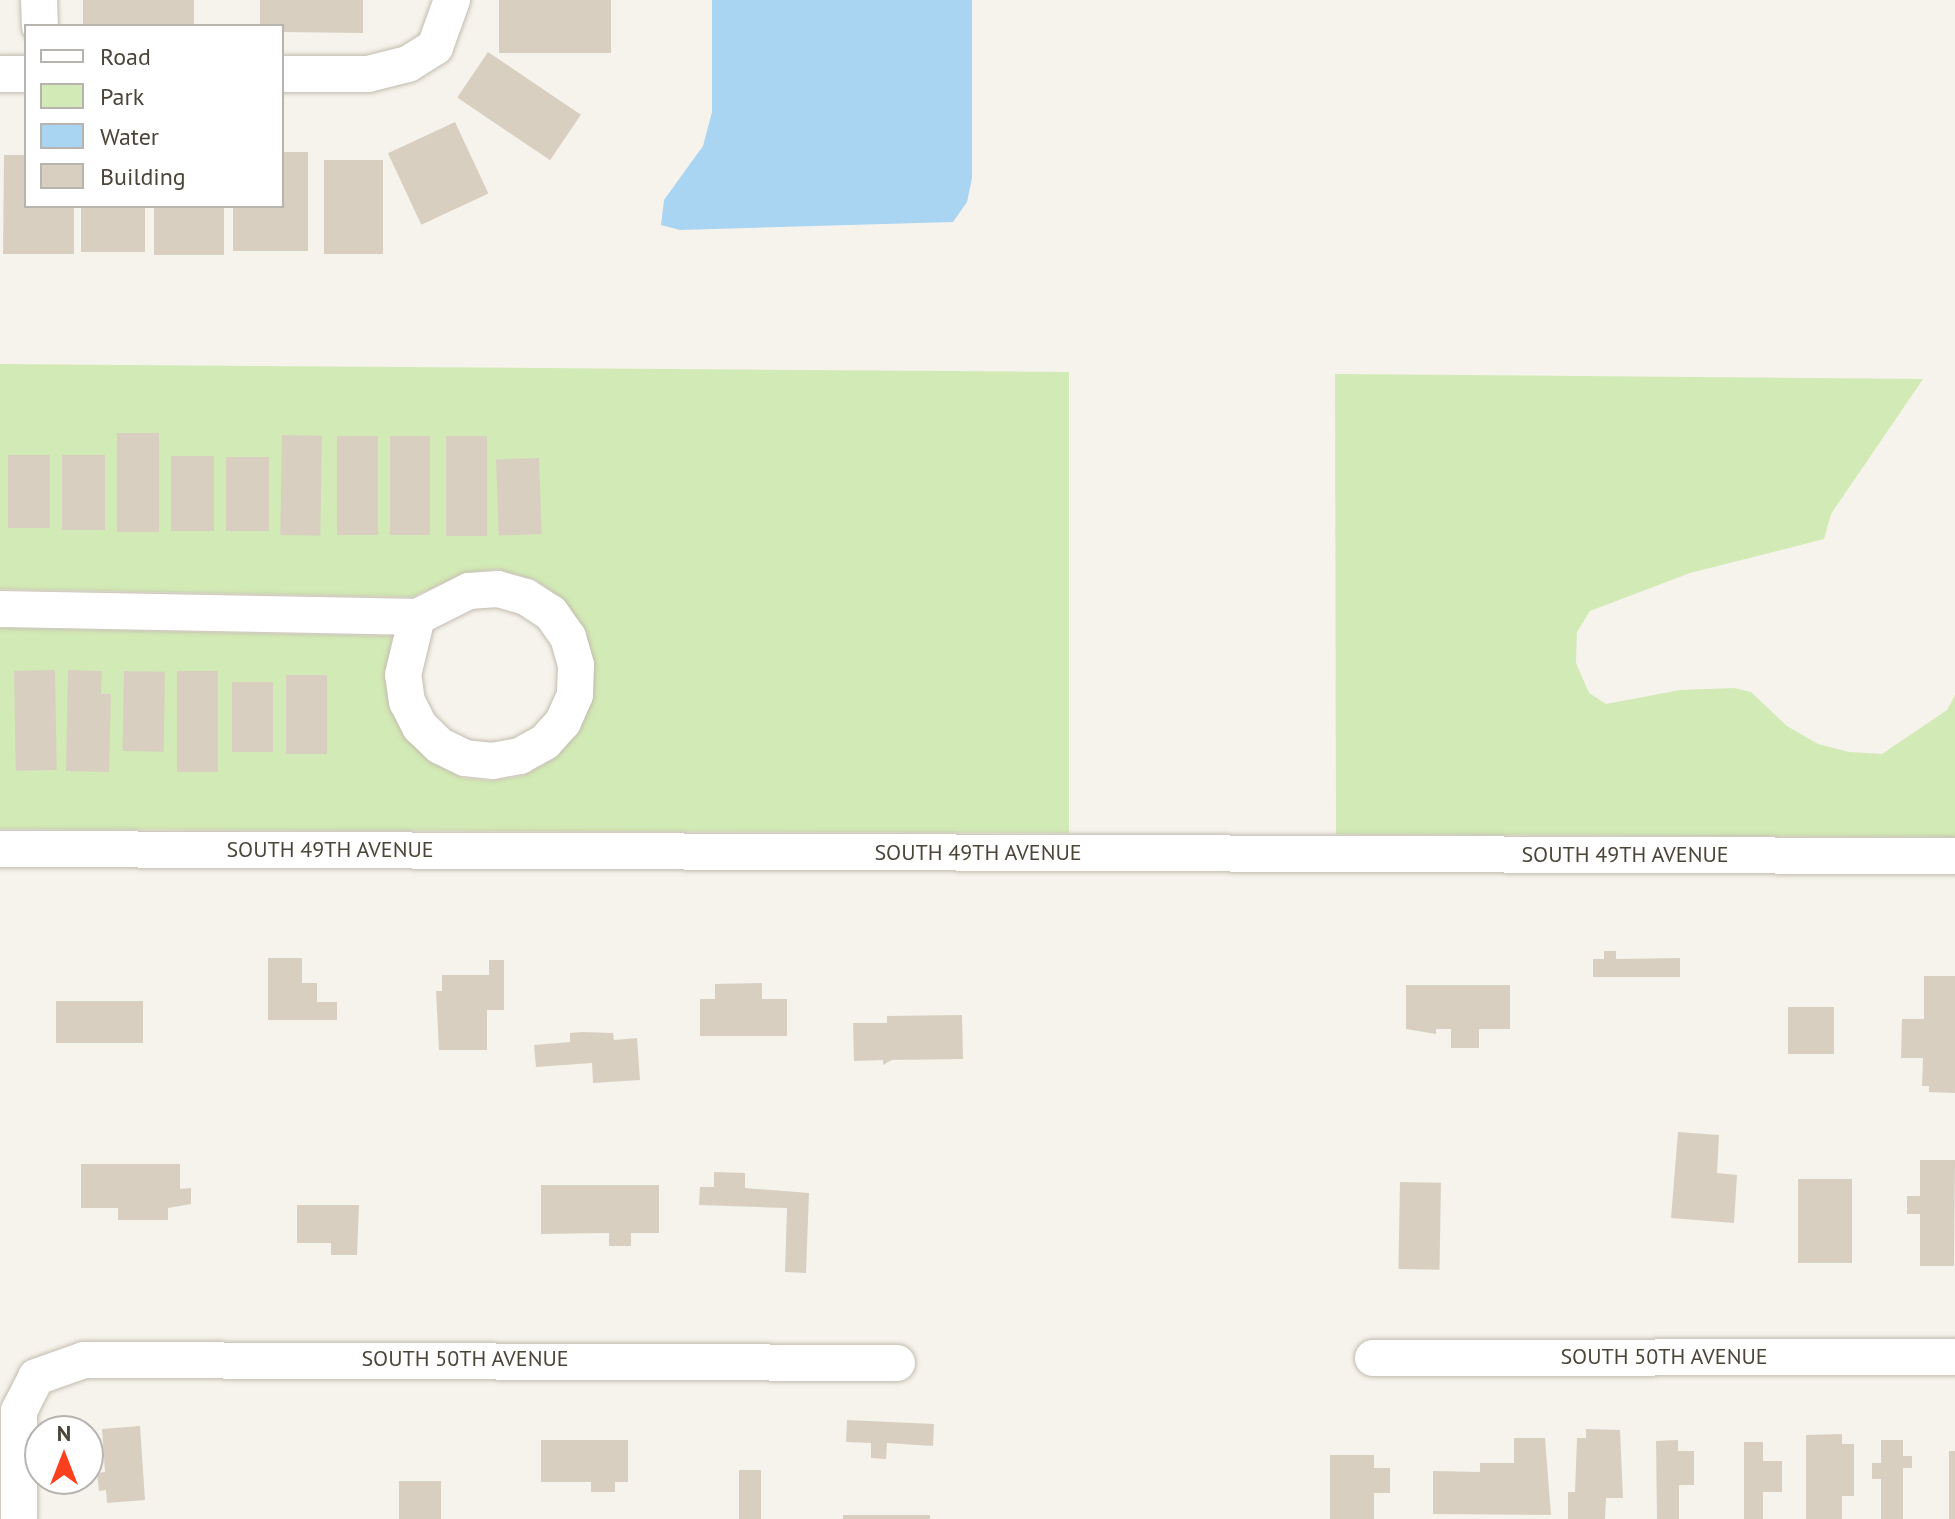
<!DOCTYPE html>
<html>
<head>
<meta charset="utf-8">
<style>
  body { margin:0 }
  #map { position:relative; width:1955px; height:1519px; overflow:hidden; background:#f6f3ec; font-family:"PT Sans",sans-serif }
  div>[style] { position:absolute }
  .green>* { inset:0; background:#d2eab5 }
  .water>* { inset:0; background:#a9d4f2 }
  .building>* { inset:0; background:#d8cfc1; transform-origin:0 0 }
  .roads { filter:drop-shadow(0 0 2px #c2bbae) drop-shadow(0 0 2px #c2bbae) }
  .street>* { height:36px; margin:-18px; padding:0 18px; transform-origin:18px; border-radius:18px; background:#fff }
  span { translate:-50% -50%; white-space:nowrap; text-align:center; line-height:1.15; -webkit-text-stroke:6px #fff; paint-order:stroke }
  .street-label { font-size:22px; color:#4b4439 }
  .legend { position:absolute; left:24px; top:24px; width:260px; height:184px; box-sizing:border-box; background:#fff; border:2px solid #b7b4b0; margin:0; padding:10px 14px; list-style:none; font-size:24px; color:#4b4439 }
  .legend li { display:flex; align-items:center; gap:16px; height:40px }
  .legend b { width:40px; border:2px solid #b7b4b0 }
  .north { position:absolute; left:24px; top:1415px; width:80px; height:80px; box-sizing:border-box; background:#fff; border:2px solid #b7b4b0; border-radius:50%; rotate:0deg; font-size:22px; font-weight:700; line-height:32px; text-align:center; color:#4b4439 }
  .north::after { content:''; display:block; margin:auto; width:28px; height:36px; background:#fc3f1d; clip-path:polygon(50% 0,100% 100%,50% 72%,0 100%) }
</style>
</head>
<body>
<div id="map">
  <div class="green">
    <i style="clip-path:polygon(0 364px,1069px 372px,1069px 833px,0 829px,0 628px,392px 636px,386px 678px,392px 712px,405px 736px,434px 764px,463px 778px,491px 781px,523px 776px,552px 760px,576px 735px,590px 703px,594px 666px,582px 625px,560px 597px,536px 580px,497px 569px,463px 573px,413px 597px,0 589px)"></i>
    <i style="clip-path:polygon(1335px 374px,1923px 379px,1831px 514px,1824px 539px,1690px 573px,1590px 611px,1577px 632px,1576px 663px,1589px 693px,1606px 704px,1680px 690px,1734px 688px,1751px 692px,1787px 726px,1818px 744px,1849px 752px,1882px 754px,1947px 710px,1955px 695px,1955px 837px,1336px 834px)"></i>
  </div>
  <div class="water">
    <i style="clip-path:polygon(712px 0,972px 0,972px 178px,967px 202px,953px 222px,680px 230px,661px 225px,664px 200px,703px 146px,712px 112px)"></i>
  </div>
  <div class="building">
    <i style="left:83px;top:0;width:111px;height:26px"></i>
    <i style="clip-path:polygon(260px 0,363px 0,363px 33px,282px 32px,282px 26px,260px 26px)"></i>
    <i style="left:499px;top:0;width:112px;height:53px"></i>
    <i style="left:488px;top:52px;width:112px;height:55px;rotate:34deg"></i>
    <i style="left:455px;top:122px;width:79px;height:74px;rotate:65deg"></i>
    <i style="clip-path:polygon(282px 152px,308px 152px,308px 251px,233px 251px,233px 206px,282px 206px)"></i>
    <i style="clip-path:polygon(4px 155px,26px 155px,26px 206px,74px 206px,74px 254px,3px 254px)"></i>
    <i style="left:324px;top:160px;width:59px;height:94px"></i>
    <i style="left:81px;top:206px;width:64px;height:46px"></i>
    <i style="left:154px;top:206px;width:70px;height:49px"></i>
    <i style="left:117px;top:433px;width:42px;height:99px"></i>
    <i style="left:282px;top:435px;width:40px;height:100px;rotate:1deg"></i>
    <i style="left:337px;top:436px;width:41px;height:99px"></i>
    <i style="left:390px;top:436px;width:40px;height:99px"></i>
    <i style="left:446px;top:436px;width:41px;height:100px"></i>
    <i style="left:8px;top:455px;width:42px;height:73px"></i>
    <i style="left:62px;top:455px;width:43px;height:75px"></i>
    <i style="left:171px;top:456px;width:43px;height:75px"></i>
    <i style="left:226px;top:457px;width:43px;height:74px"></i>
    <i style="left:539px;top:458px;width:76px;height:43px;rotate:88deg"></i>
    <i style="left:55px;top:670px;width:100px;height:41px;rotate:89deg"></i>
    <i style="clip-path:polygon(68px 670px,102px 671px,101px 694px,111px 694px,109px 772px,66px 771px)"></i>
    <i style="left:124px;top:671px;width:41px;height:80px;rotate:1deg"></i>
    <i style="left:177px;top:671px;width:41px;height:101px"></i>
    <i style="left:286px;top:675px;width:41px;height:79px"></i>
    <i style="left:232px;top:682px;width:41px;height:70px"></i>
    <i style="clip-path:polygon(1604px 951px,1616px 951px,1616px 959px,1680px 958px,1680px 977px,1593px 977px,1593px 959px,1604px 959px)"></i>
    <i style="clip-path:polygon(268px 958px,302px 958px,302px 983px,317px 983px,317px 1002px,337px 1002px,337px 1020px,268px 1020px)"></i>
    <i style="clip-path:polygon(489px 960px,504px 960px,504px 1010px,487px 1010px,487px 1050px,439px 1050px,436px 991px,442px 991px,442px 975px,489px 975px)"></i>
    <i style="clip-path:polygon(1924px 976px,1955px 976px,1955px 1093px,1929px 1092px,1929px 1086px,1922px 1086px,1923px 1058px,1901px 1058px,1902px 1019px,1924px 1019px)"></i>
    <i style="clip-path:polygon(762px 983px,762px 999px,787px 999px,787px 1036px,700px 1036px,700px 999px,715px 999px,715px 984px)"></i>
    <i style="clip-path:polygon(1406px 985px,1510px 985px,1510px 1029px,1479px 1029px,1479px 1048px,1451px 1048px,1451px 1029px,1436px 1029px,1436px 1034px,1406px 1029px)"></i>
    <i style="left:56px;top:1001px;width:87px;height:42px"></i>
    <i style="left:1788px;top:1007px;width:46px;height:47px"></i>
    <i style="clip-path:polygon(962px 1015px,963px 1059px,892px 1060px,883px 1065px,883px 1060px,854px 1061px,853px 1023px,887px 1023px,887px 1016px)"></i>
    <i style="clip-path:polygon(582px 1032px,613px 1033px,614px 1040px,637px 1038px,640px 1080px,593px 1083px,592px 1063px,536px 1067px,534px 1045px,570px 1042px,570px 1033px)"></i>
    <i style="clip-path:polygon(1678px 1132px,1719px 1135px,1717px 1173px,1737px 1175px,1734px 1223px,1671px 1218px)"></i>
    <i style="clip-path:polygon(1920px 1160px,1955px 1160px,1954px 1266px,1920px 1266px,1920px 1214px,1907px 1214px,1907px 1196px,1920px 1196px)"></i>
    <i style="clip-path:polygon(81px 1164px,180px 1164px,180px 1189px,191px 1188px,191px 1204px,168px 1208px,168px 1220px,118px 1220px,118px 1208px,81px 1208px)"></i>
    <i style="clip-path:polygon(714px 1172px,745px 1173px,745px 1188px,809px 1193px,806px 1273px,785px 1272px,787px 1208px,699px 1205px,700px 1187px,714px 1187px)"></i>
    <i style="left:1798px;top:1179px;width:54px;height:84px"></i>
    <i style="left:1400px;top:1182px;width:41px;height:87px;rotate:1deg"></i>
    <i style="clip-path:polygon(541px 1185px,659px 1185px,659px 1233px,631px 1233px,631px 1246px,609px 1246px,609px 1233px,541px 1234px)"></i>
    <i style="clip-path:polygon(297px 1205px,359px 1205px,357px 1255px,331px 1255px,331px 1243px,297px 1243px)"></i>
    <i style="clip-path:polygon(847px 1420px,934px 1424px,933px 1446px,887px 1443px,886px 1459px,871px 1458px,871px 1443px,846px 1442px)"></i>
    <i style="clip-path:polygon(140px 1426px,145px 1500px,107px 1503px,106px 1490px,99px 1491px,97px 1473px,105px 1472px,102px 1429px)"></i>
    <i style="clip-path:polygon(1586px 1429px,1620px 1430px,1623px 1498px,1606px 1498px,1605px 1519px,1568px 1519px,1568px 1492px,1575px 1492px,1577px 1438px,1586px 1438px)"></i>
    <i style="clip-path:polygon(1842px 1434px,1842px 1444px,1854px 1444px,1854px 1496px,1842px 1496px,1842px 1519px,1806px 1519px,1806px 1435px)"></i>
    <i style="clip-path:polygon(1514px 1438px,1545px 1438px,1551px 1515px,1433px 1514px,1433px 1471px,1480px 1472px,1480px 1463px,1514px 1463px)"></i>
    <i style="clip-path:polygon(541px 1440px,628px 1440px,628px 1482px,615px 1482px,615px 1492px,591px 1492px,591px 1482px,541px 1482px)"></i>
    <i style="clip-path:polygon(1678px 1440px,1678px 1451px,1694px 1451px,1694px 1485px,1679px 1485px,1679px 1519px,1657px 1519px,1656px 1441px)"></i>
    <i style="clip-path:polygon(1881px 1440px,1903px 1440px,1903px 1456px,1912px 1456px,1912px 1468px,1903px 1468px,1903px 1519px,1881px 1519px,1881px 1479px,1872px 1479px,1872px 1463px,1881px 1463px)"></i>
    <i style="clip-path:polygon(1744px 1442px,1763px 1442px,1763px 1461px,1782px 1461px,1782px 1492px,1763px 1492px,1763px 1519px,1744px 1519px)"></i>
    <i style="left:1949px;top:1451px;width:6px;height:68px"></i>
    <i style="clip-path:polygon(1330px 1455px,1374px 1455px,1374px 1468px,1390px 1468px,1390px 1493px,1374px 1493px,1374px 1519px,1330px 1519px)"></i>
    <i style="left:739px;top:1470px;width:22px;height:49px"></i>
    <i style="left:399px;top:1481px;width:42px;height:38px"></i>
    <i style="left:843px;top:1515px;width:87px;height:4px"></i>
  </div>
  <div class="roads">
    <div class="street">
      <i style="left:39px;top:0;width:26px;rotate:88deg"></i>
      <i style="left:0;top:74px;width:26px"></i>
      <i style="left:282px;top:74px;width:86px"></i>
      <i style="left:368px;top:74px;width:41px;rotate:-14deg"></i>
      <i style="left:408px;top:64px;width:32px;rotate:-32deg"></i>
      <i style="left:435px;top:47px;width:50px;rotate:-70.1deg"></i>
      <i style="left:498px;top:589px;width:29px;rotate:16deg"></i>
      <i style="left:526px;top:597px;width:30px;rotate:33deg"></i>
      <i style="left:551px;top:613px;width:29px;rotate:55deg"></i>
      <i style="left:568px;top:637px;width:29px;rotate:74deg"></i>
      <i style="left:576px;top:665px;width:30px;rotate:92deg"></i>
      <i style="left:575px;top:695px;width:30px;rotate:114deg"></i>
      <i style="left:563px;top:722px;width:27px;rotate:132deg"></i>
      <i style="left:545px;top:742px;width:29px;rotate:151deg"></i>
      <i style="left:520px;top:756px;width:27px;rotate:170deg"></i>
      <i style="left:493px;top:761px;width:28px;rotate:-174deg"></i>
      <i style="left:465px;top:758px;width:28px;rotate:-154deg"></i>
      <i style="left:440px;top:746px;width:28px;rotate:-136deg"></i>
      <i style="left:420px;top:727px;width:28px;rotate:-117deg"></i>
      <i style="left:407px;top:702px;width:27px;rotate:-98deg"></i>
      <i style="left:403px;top:675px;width:60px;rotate:-76.4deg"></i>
      <i style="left:417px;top:617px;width:58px;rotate:-26.6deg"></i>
      <i style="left:469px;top:591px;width:29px;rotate:-4deg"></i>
      <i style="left:0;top:609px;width:417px;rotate:1.1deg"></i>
      <i style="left:0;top:849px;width:1955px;rotate:0.21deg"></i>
      <i style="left:1373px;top:1358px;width:582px;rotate:-0.1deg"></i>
      <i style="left:19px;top:1519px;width:108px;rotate:-90deg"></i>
      <i style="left:19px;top:1411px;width:38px;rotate:-63deg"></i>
      <i style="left:36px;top:1377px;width:51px;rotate:-19.5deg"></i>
      <i style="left:84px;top:1360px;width:813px;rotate:0.21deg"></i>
    </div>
  </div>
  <div class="street-label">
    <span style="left:330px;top:850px">SOUTH 49TH AVENUE</span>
    <span style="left:978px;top:853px">SOUTH 49TH AVENUE</span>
    <span style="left:1625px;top:855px">SOUTH 49TH AVENUE</span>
    <span style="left:1664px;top:1357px">SOUTH 50TH AVENUE</span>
    <span style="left:465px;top:1359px">SOUTH 50TH AVENUE</span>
  </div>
  <ul class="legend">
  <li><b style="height:10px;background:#fff"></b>Road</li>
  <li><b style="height:22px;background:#d2eab5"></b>Park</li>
  <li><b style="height:22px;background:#a9d4f2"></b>Water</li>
  <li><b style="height:22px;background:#d8cfc1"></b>Building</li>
  </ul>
  <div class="north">N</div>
</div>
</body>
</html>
